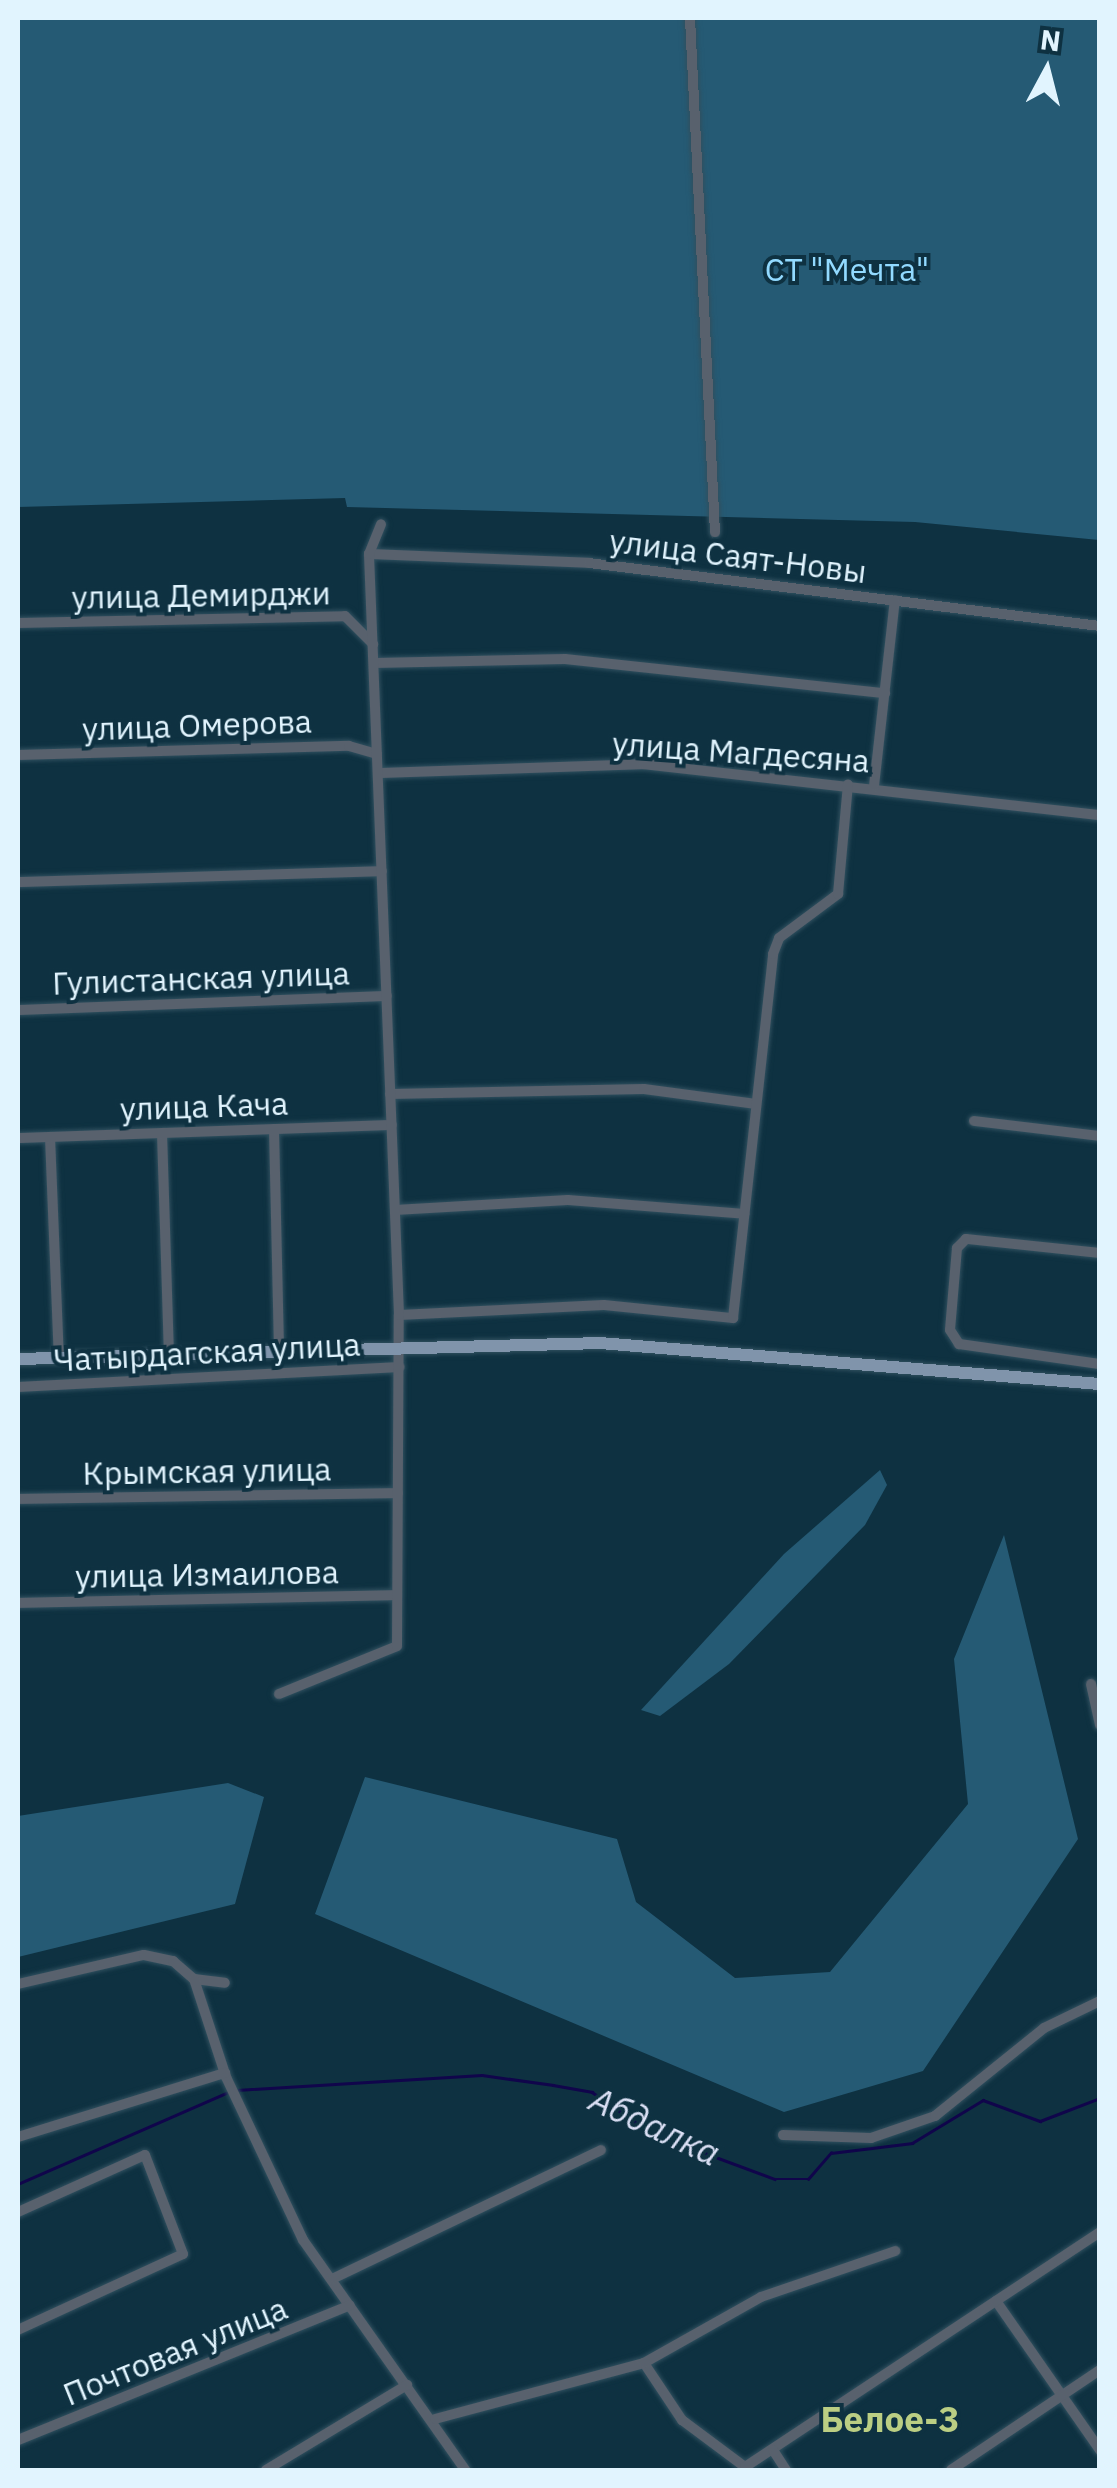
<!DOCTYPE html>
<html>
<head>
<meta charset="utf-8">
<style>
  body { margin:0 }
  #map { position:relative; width:1117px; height:2488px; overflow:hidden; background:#0e3141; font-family:"IBM Plex Sans",sans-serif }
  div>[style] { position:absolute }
  .green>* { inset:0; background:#255a74 }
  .stream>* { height:2.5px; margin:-1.25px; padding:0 1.25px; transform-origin:1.25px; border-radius:1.25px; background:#10054b }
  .roads { filter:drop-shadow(0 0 2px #30505f) drop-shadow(0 0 2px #30505f) }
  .minor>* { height:10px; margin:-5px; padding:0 5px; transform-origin:5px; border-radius:5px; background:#58616d }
  .major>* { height:12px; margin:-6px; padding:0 6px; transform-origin:6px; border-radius:6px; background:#8094ab }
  span { translate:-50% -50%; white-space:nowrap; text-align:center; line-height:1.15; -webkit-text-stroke:8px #0e3141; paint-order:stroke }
  .park-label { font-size:32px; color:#92daff }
  .street-label { font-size:32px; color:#e1f4fe }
  .water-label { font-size:35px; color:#dbe0f5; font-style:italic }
  .neighbourhood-label { font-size:35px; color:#bbce83; font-weight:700 }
  .frame { position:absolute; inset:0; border:20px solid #e1f4fe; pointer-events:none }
  .north { position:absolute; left:997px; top:20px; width:100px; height:100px; -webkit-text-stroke:8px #0e3141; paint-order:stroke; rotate:7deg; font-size:28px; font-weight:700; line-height:40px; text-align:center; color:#e1f4fe }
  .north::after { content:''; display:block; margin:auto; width:35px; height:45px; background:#e1f4fe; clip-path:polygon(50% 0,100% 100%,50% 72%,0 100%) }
</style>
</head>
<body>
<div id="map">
  <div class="green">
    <i style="clip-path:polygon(18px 18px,1099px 18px,1099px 540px,915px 522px,347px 507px,345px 498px,18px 507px)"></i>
    <i style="clip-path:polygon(880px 1470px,887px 1485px,865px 1525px,729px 1664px,660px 1716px,641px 1710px,784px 1554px)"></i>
    <i style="clip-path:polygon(1004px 1535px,1078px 1839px,923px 2071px,784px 2112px,315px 1914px,365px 1777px,617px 1839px,636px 1902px,735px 1978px,830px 1972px,968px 1804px,954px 1659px)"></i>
    <i style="clip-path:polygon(228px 1783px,264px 1797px,235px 1904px,18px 1957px,18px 1816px)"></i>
  </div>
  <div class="stream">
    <i style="left:237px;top:2090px;width:245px;rotate:-3.5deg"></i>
    <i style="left:482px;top:2075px;width:72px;rotate:8deg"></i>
    <i style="left:553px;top:2085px;width:40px;rotate:10deg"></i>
    <i style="left:592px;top:2092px;width:72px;rotate:34.8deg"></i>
    <i style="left:651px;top:2133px;width:132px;rotate:20.4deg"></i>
    <i style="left:775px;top:2179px;width:33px"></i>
    <i style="left:808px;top:2179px;width:35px;rotate:-49deg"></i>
    <i style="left:831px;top:2153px;width:82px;rotate:-7deg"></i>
    <i style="left:912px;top:2143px;width:83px;rotate:-31.2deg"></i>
    <i style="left:983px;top:2100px;width:61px;rotate:20.2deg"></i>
    <i style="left:1040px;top:2121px;width:64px;rotate:-21deg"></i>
    <i style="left:18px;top:2184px;width:230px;rotate:-23.6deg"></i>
  </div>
  <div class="roads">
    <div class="minor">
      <i style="left:690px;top:18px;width:515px;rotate:87.22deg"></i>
      <i style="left:369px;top:554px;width:220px;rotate:2.3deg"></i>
      <i style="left:589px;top:563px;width:515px;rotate:7.03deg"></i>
      <i style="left:18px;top:623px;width:327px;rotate:-1.2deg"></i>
      <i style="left:345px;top:616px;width:40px;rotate:45deg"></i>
      <i style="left:374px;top:663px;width:191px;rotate:-1.2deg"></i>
      <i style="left:565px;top:659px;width:322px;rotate:6.1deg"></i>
      <i style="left:18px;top:755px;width:331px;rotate:-1.6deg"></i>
      <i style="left:349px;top:746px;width:29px;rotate:16deg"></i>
      <i style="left:378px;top:773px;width:265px;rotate:-1.9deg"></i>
      <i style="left:643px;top:764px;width:460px;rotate:6.4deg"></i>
      <i style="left:874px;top:786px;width:187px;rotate:-83.6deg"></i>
      <i style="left:18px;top:882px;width:364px;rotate:-1.7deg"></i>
      <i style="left:18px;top:1010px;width:369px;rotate:-2.2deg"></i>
      <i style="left:390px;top:1094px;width:254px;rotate:-1.1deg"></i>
      <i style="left:644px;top:1089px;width:113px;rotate:7.6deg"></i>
      <i style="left:974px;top:1121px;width:127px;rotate:6.8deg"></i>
      <i style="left:274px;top:1129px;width:222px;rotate:88.7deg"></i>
      <i style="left:162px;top:1133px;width:221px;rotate:88.2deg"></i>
      <i style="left:50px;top:1137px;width:221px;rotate:87.7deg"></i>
      <i style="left:18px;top:1138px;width:374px;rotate:-2deg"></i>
      <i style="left:395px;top:1210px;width:173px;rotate:-3.3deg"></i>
      <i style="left:568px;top:1200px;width:177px;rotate:4.5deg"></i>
      <i style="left:1100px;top:1253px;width:135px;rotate:-174deg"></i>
      <i style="left:966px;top:1239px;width:13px;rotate:135deg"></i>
      <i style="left:957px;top:1248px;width:82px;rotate:94.9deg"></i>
      <i style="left:950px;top:1330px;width:17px;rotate:57deg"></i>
      <i style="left:959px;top:1344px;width:142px;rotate:8.1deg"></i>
      <i style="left:399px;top:1315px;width:205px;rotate:-2.8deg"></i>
      <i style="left:604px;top:1305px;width:130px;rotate:5.8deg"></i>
      <i style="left:733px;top:1318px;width:366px;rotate:-83.7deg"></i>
      <i style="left:773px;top:954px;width:17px;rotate:-69deg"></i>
      <i style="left:779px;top:938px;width:74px;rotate:-36.7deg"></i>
      <i style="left:838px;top:894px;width:110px;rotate:-84.8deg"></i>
      <i style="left:18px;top:1387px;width:382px;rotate:-3deg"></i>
      <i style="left:18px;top:1499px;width:380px;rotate:-0.9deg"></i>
      <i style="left:18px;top:1603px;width:379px;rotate:-1.2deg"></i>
      <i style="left:1091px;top:1684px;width:42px;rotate:77.6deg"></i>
      <i style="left:279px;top:1694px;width:127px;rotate:-22.1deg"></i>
      <i style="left:397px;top:1646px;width:331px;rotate:-89.7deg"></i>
      <i style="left:399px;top:1315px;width:762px;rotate:-92.26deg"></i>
      <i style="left:369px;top:554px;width:32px;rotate:-68deg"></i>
      <i style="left:194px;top:1979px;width:31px;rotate:7deg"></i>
      <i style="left:18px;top:1984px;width:129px;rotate:-13deg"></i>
      <i style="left:144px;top:1955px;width:30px;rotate:12deg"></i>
      <i style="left:173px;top:1961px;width:28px;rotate:41deg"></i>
      <i style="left:194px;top:1979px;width:103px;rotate:71.9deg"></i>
      <i style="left:226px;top:2077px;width:180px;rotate:64.7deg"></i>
      <i style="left:303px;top:2240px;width:281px;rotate:54.8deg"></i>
      <i style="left:783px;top:2135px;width:88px;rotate:2deg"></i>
      <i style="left:871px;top:2138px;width:68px;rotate:-19deg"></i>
      <i style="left:935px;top:2116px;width:140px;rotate:-38.9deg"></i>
      <i style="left:1044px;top:2028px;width:62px;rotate:-25.7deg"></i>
      <i style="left:18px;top:2137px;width:217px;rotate:-17.2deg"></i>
      <i style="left:18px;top:2212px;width:139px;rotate:-24.2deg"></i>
      <i style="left:145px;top:2155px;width:106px;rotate:69deg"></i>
      <i style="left:183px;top:2254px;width:182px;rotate:155.3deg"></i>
      <i style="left:334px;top:2278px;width:296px;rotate:-25.6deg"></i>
      <i style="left:996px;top:2301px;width:182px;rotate:55.1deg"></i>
      <i style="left:644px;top:2363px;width:69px;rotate:56.3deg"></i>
      <i style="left:682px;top:2420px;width:79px;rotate:36.7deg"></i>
      <i style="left:745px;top:2467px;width:426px;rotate:-33.5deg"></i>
      <i style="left:435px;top:2419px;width:216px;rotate:-15deg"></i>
      <i style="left:644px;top:2363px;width:134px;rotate:-29.4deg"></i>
      <i style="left:761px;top:2297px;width:142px;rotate:-18.9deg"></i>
      <i style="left:18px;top:2440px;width:358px;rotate:-22.1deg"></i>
      <i style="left:773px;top:2450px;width:24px;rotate:57deg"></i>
      <i style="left:266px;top:2470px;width:165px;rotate:-31.1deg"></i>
      <i style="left:951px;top:2470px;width:179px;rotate:-33.9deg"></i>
    </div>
    <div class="major">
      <i style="left:18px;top:1359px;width:582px;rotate:-1.57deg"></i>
      <i style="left:600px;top:1343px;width:502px;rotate:4.69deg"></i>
    </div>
  </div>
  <div class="park-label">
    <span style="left:847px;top:269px">СТ "Мечта"</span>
  </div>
  <div class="street-label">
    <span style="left:738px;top:556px;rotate:7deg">улица Саят-Новы</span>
    <span style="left:201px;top:595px;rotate:-1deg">улица Демирджи</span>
    <span style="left:197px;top:725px;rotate:-2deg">улица Омерова</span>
    <span style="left:741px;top:752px;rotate:4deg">улица Магдесяна</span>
    <span style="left:201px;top:978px;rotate:-2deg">Гулистанская улица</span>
    <span style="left:204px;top:1106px;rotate:-2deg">улица Кача</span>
    <span style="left:207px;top:1352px;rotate:-3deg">Чатырдагская улица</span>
    <span style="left:207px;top:1471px;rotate:-1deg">Крымская улица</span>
    <span style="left:207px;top:1574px;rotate:-1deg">улица Измаилова</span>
    <span style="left:175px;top:2351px;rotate:-22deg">Почтовая улица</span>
  </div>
  <div class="water-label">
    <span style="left:655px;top:2126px;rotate:25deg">Абдалка</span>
  </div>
  <div class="neighbourhood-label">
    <span style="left:890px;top:2419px">Белое-3</span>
  </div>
  <div class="frame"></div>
  <div class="north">N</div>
</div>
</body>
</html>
